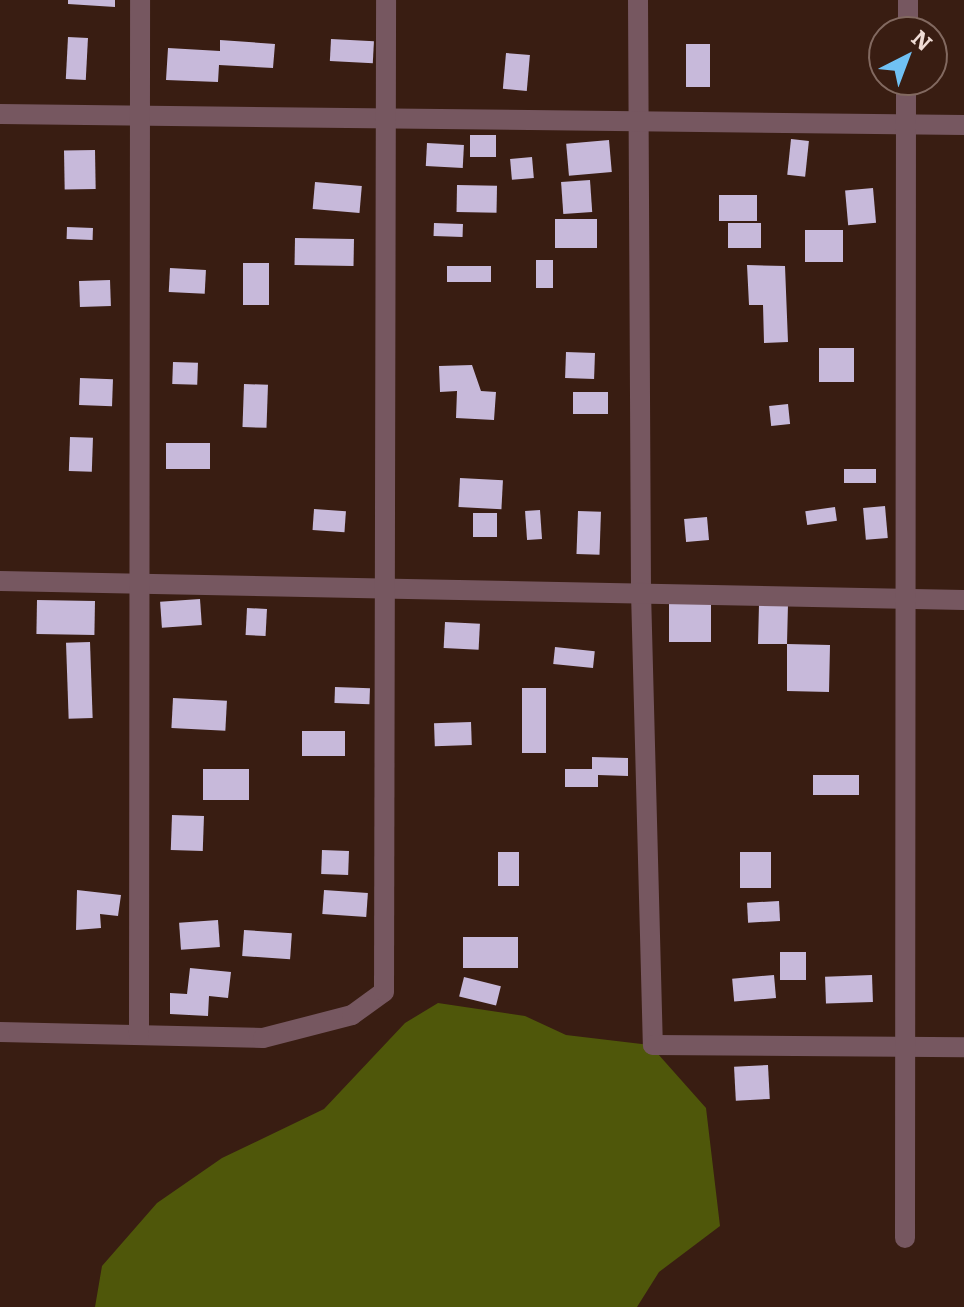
<!DOCTYPE html>
<html>
<head>
<meta charset="utf-8">
<style>
  body { margin:0 }
  #map { position:relative; width:964px; height:1307px; overflow:hidden; background:#391d12; font-family:Literata,serif }
  div>[style] { position:absolute }
  .forest>* { inset:0; background:#4f570a }
  .building>* { inset:0; background:#c7b9da; transform-origin:0 0 }
  .minor>* { height:20px; margin:-10px; padding:0 10px; transform-origin:10px; border-radius:10px; background:#765760 }
  span { translate:-50% -50%; white-space:nowrap; text-align:center; line-height:1.15; -webkit-text-stroke:8px #391d12; paint-order:stroke }
  .north { position:absolute; left:868px; top:16px; width:80px; height:80px; box-sizing:border-box; background:#391d12; border:2px solid #826960; border-radius:50%; rotate:42deg; font-size:22px; font-weight:700; line-height:32px; text-align:center; color:#f0dcd5 }
  .north::after { content:''; display:block; margin:auto; width:28px; height:36px; background:#70c1f4; clip-path:polygon(50% 0,100% 100%,50% 72%,0 100%) }
</style>
</head>
<body>
<div id="map">
  <div class="forest">
    <i style="clip-path:polygon(438px 1003px,525px 1016px,566px 1035px,650px 1045px,706px 1108px,720px 1226px,659px 1272px,637px 1307px,95px 1307px,102px 1266px,157px 1203px,222px 1158px,324px 1109px,405px 1023px)"></i>
  </div>
  <div class="building">
    <i style="clip-path:polygon(68px 0,115px 0,115px 7px,68px 4px)"></i>
    <i style="left:68px;top:37px;width:20px;height:42px;rotate:3deg"></i>
    <i style="left:331px;top:39px;width:43px;height:22px;rotate:3deg"></i>
    <i style="clip-path:polygon(220px 40px,275px 44px,273px 68px,219px 65px,218px 82px,166px 80px,168px 48px,220px 51px)"></i>
    <i style="left:686px;top:44px;width:24px;height:43px"></i>
    <i style="left:506px;top:53px;width:24px;height:36px;rotate:5deg"></i>
    <i style="left:470px;top:135px;width:26px;height:22px"></i>
    <i style="left:791px;top:139px;width:18px;height:36px;rotate:6deg"></i>
    <i style="left:609px;top:140px;width:32px;height:43px;rotate:85deg"></i>
    <i style="left:427px;top:143px;width:37px;height:23px;rotate:3deg"></i>
    <i style="left:95px;top:150px;width:39px;height:31px;rotate:89deg"></i>
    <i style="left:532px;top:157px;width:21px;height:22px;rotate:85deg"></i>
    <i style="left:590px;top:180px;width:32px;height:29px;rotate:86deg"></i>
    <i style="left:315px;top:182px;width:47px;height:27px;rotate:5deg"></i>
    <i style="left:457px;top:185px;width:40px;height:27px;rotate:1deg"></i>
    <i style="left:873px;top:188px;width:35px;height:28px;rotate:85deg"></i>
    <i style="left:719px;top:195px;width:38px;height:26px"></i>
    <i style="left:555px;top:219px;width:42px;height:29px"></i>
    <i style="left:434px;top:223px;width:29px;height:13px;rotate:2deg"></i>
    <i style="left:728px;top:223px;width:33px;height:25px"></i>
    <i style="left:67px;top:227px;width:26px;height:12px;rotate:2deg"></i>
    <i style="left:805px;top:230px;width:38px;height:32px"></i>
    <i style="left:295px;top:238px;width:59px;height:27px;rotate:1deg"></i>
    <i style="left:536px;top:260px;width:17px;height:28px"></i>
    <i style="left:243px;top:263px;width:26px;height:42px"></i>
    <i style="clip-path:polygon(747px 265px,785px 266px,788px 342px,764px 343px,763px 305px,749px 305px)"></i>
    <i style="left:491px;top:266px;width:16px;height:44px;rotate:90deg"></i>
    <i style="left:170px;top:268px;width:36px;height:24px;rotate:3deg"></i>
    <i style="left:110px;top:280px;width:26px;height:31px;rotate:88deg"></i>
    <i style="left:819px;top:348px;width:35px;height:34px"></i>
    <i style="left:566px;top:352px;width:29px;height:26px;rotate:2deg"></i>
    <i style="left:173px;top:362px;width:25px;height:22px;rotate:2deg"></i>
    <i style="clip-path:polygon(472px 365px,481px 391px,496px 392px,494px 420px,456px 418px,457px 391px,440px 392px,439px 366px)"></i>
    <i style="left:80px;top:378px;width:33px;height:27px;rotate:2deg"></i>
    <i style="left:244px;top:384px;width:24px;height:43px;rotate:2deg"></i>
    <i style="left:573px;top:392px;width:35px;height:22px"></i>
    <i style="left:788px;top:404px;width:20px;height:19px;rotate:84deg"></i>
    <i style="left:70px;top:437px;width:23px;height:34px;rotate:2deg"></i>
    <i style="left:166px;top:443px;width:44px;height:26px"></i>
    <i style="left:876px;top:469px;width:14px;height:32px;rotate:90deg"></i>
    <i style="left:460px;top:478px;width:43px;height:29px;rotate:3deg"></i>
    <i style="left:885px;top:506px;width:32px;height:22px;rotate:85deg"></i>
    <i style="left:835px;top:507px;width:14px;height:30px;rotate:82deg"></i>
    <i style="left:314px;top:509px;width:32px;height:21px;rotate:4deg"></i>
    <i style="left:540px;top:510px;width:29px;height:15px;rotate:86deg"></i>
    <i style="left:578px;top:511px;width:23px;height:43px;rotate:2deg"></i>
    <i style="left:473px;top:513px;width:24px;height:24px"></i>
    <i style="left:707px;top:517px;width:23px;height:23px;rotate:85deg"></i>
    <i style="left:200px;top:599px;width:26px;height:40px;rotate:86deg"></i>
    <i style="left:37px;top:600px;width:58px;height:34px;rotate:1deg"></i>
    <i style="left:711px;top:600px;width:42px;height:42px;rotate:90deg"></i>
    <i style="clip-path:polygon(759px 604px,788px 604px,787px 644px,830px 645px,829px 692px,787px 691px,787px 644px,758px 644px)"></i>
    <i style="left:247px;top:608px;width:20px;height:27px;rotate:3deg"></i>
    <i style="left:445px;top:622px;width:35px;height:26px;rotate:3deg"></i>
    <i style="left:90px;top:642px;width:76px;height:24px;rotate:88deg"></i>
    <i style="left:555px;top:647px;width:40px;height:17px;rotate:6deg"></i>
    <i style="left:335px;top:687px;width:35px;height:16px;rotate:2deg"></i>
    <i style="left:522px;top:688px;width:24px;height:65px"></i>
    <i style="left:173px;top:698px;width:54px;height:30px;rotate:3deg"></i>
    <i style="left:471px;top:722px;width:23px;height:37px;rotate:88deg"></i>
    <i style="left:302px;top:731px;width:43px;height:25px"></i>
    <i style="clip-path:polygon(592px 757px,628px 758px,628px 776px,598px 775px,598px 787px,565px 787px,565px 769px,592px 769px)"></i>
    <i style="left:203px;top:769px;width:46px;height:31px"></i>
    <i style="left:859px;top:775px;width:20px;height:46px;rotate:90deg"></i>
    <i style="left:172px;top:815px;width:32px;height:35px;rotate:2deg"></i>
    <i style="left:322px;top:850px;width:27px;height:24px;rotate:2deg"></i>
    <i style="left:498px;top:852px;width:21px;height:34px"></i>
    <i style="left:740px;top:852px;width:31px;height:36px"></i>
    <i style="clip-path:polygon(77px 890px,121px 895px,118px 916px,100px 914px,101px 928px,76px 930px)"></i>
    <i style="left:324px;top:890px;width:44px;height:24px;rotate:4deg"></i>
    <i style="left:779px;top:901px;width:20px;height:32px;rotate:87deg"></i>
    <i style="left:218px;top:920px;width:27px;height:39px;rotate:86deg"></i>
    <i style="left:244px;top:930px;width:48px;height:26px;rotate:4deg"></i>
    <i style="left:463px;top:937px;width:55px;height:31px"></i>
    <i style="left:780px;top:952px;width:26px;height:28px"></i>
    <i style="clip-path:polygon(190px 968px,231px 972px,228px 998px,209px 996px,208px 1016px,170px 1014px,170px 993px,187px 994px)"></i>
    <i style="left:774px;top:975px;width:23px;height:42px;rotate:85deg"></i>
    <i style="left:872px;top:975px;width:27px;height:47px;rotate:88deg"></i>
    <i style="left:464px;top:977px;width:38px;height:20px;rotate:14deg"></i>
    <i style="left:768px;top:1065px;width:34px;height:34px;rotate:87deg"></i>
  </div>
  <div class="minor">
    <i style="left:638px;top:0;width:592px;rotate:89.71deg"></i>
    <i style="left:641px;top:592px;width:453px;rotate:88.5deg"></i>
    <i style="left:653px;top:1045px;width:311px;rotate:0.4deg"></i>
    <i style="left:908px;top:32px;width:32px;rotate:-90deg"></i>
    <i style="left:0;top:114px;width:964px;rotate:0.65deg"></i>
    <i style="left:0;top:581px;width:964px;rotate:1.13deg"></i>
    <i style="left:0;top:1032px;width:263px;rotate:1.3deg"></i>
    <i style="left:263px;top:1038px;width:92px;rotate:-14.5deg"></i>
    <i style="left:352px;top:1015px;width:39px;rotate:-36deg"></i>
    <i style="left:384px;top:992px;width:992px;rotate:-89.88deg"></i>
    <i style="left:139px;top:1035px;width:1035px;rotate:-89.94deg"></i>
    <i style="left:905px;top:1238px;width:1158px;rotate:-89.95deg"></i>
  </div>
  <div class="north">N</div>
</div>
</body>
</html>
